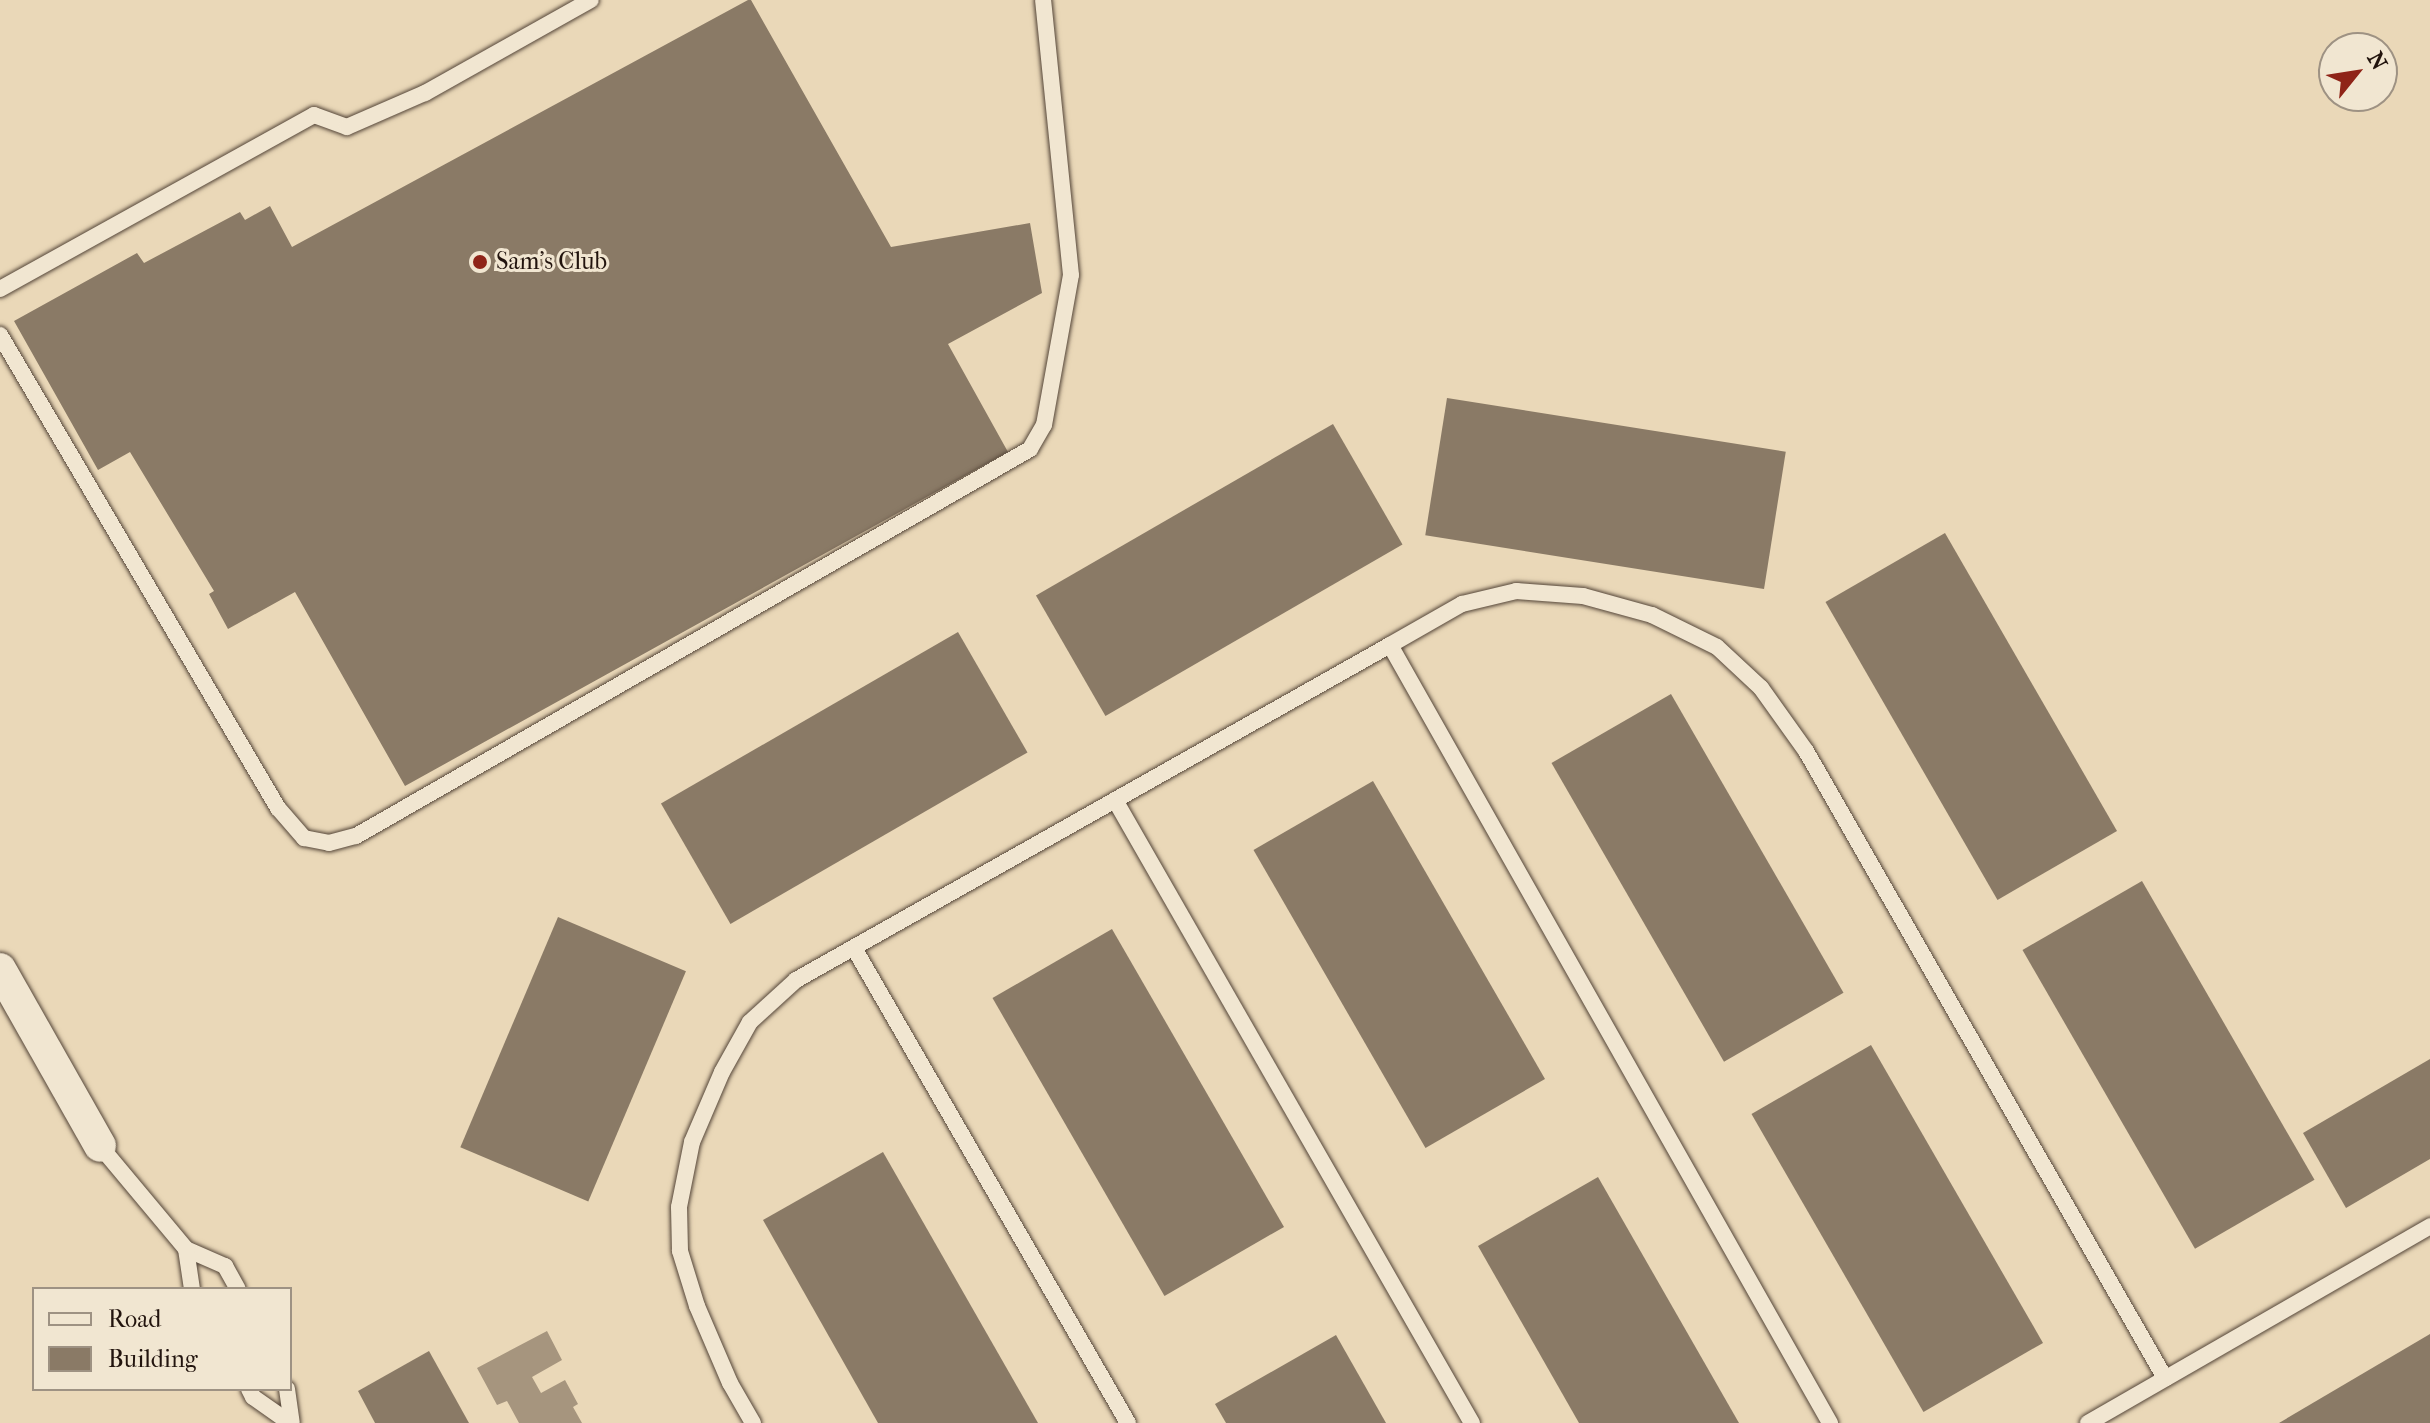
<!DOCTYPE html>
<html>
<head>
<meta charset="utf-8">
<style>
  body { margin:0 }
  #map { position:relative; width:2430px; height:1423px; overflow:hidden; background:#ead8b8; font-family:"IM FELL French Canon",serif }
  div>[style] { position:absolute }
  .water>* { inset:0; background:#a6957e }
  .building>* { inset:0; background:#8a7a66; transform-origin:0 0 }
  .roads { filter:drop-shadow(0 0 2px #544538) drop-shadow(0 0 2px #544538) }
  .service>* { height:16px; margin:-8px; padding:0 8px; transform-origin:8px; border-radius:8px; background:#f1e6d1 }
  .minor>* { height:32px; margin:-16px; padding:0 16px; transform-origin:16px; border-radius:16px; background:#f1e6d1 }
  .dots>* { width:22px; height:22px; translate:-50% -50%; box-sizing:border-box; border:4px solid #f1e6d1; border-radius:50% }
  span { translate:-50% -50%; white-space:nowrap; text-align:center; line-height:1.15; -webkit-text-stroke:6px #f1e6d1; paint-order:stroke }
  .poi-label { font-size:24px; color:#22140e }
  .left { translate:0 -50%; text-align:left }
  .legend { position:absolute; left:32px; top:1287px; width:260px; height:104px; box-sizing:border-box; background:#f1e6d1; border:2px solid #9e9283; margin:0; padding:10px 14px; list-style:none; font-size:24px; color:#22140e }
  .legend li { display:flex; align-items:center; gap:16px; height:40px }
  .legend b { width:40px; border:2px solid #9e9283 }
  .north { position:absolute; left:2318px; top:32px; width:80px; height:80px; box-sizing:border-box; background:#f1e6d1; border:2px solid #9e9283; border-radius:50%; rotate:60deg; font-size:22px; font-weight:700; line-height:32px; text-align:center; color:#22140e }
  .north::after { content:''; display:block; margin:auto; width:28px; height:36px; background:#8f2418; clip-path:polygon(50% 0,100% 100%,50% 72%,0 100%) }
</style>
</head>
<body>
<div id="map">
  <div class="water">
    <i style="clip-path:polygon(547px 1331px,562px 1360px,532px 1377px,541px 1393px,565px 1380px,578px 1404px,573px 1407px,582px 1423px,519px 1423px,507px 1401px,497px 1405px,477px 1368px)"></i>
  </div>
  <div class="building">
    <i style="clip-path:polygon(748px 0,751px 0,891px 247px,1030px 223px,1042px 293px,948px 344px,1008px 452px,405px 786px,295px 592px,228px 629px,209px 594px,214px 591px,130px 452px,98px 470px,14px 321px,137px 253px,144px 263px,240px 212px,245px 220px,270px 206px,292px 247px)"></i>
    <i style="left:1447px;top:398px;width:343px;height:139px;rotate:9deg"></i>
    <i style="left:1333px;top:424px;width:139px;height:343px;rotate:60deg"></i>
    <i style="left:1945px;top:533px;width:344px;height:138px;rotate:60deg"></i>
    <i style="left:958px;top:632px;width:139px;height:343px;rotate:60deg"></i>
    <i style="left:1671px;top:694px;width:345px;height:138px;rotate:60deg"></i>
    <i style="left:1373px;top:781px;width:344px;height:138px;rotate:60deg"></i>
    <i style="left:2142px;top:881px;width:345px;height:138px;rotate:60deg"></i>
    <i style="left:558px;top:917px;width:139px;height:250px;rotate:23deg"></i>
    <i style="left:1112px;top:929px;width:344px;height:138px;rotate:60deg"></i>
    <i style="left:1871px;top:1045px;width:344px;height:138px;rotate:60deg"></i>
    <i style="clip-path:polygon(2430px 1059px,2430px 1159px,2346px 1208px,2303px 1133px)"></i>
    <i style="clip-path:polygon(883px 1152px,1038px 1423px,878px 1423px,763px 1220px)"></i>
    <i style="clip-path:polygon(1598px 1177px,1739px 1423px,1579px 1423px,1478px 1246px)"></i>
    <i style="clip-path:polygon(2430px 1334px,2430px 1423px,2279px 1423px)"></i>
    <i style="clip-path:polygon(1336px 1335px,1386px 1423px,1226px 1423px,1215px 1404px)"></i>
    <i style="clip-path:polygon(429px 1351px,469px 1423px,375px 1423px,358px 1391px)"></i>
  </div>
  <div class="roads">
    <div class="service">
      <i style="left:0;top:289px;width:359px;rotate:-29deg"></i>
      <i style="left:314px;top:115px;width:35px;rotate:20deg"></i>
      <i style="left:347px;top:127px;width:85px;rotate:-23.6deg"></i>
      <i style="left:425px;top:93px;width:190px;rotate:-29.3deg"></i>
      <i style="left:0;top:335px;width:549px;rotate:59.56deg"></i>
      <i style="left:278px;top:808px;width:40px;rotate:49deg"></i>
      <i style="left:304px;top:838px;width:25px;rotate:11deg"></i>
      <i style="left:329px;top:843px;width:28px;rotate:-15deg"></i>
      <i style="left:356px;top:836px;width:777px;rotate:-29.86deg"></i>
      <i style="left:1030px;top:449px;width:28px;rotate:-60deg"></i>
      <i style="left:1044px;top:425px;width:152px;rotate:-79.8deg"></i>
      <i style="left:1071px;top:275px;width:276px;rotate:-95.8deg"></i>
      <i style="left:1390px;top:645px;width:894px;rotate:60.51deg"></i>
      <i style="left:1115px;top:800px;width:718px;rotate:60.19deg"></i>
      <i style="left:854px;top:948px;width:548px;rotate:60.02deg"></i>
      <i style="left:100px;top:1146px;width:134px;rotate:50.1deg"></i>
      <i style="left:186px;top:1249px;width:43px;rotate:23.6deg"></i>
      <i style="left:225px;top:1266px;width:26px;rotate:61deg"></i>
      <i style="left:186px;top:1249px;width:40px;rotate:81.5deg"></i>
      <i style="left:249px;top:1389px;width:9px;rotate:63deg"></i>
      <i style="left:253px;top:1397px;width:45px;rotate:35.1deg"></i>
      <i style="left:287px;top:1389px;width:34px;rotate:82deg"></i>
      <i style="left:753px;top:1423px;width:46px;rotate:-119.9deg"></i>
      <i style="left:730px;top:1383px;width:84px;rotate:-113.2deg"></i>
      <i style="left:697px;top:1306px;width:58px;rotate:-107.2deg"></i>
      <i style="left:680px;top:1251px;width:44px;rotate:-91.3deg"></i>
      <i style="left:679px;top:1207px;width:66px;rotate:-78.7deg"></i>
      <i style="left:692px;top:1142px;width:76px;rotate:-66.8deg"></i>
      <i style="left:722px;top:1072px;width:57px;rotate:-60.8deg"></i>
      <i style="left:750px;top:1022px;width:62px;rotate:-42.4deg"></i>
      <i style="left:796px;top:980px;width:682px;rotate:-29.42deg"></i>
      <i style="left:1390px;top:645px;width:83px;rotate:-29.7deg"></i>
      <i style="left:1462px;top:604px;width:56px;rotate:-13.5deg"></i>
      <i style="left:1516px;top:591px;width:67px;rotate:4.3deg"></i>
      <i style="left:1583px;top:596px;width:72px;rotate:15.4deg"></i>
      <i style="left:1652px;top:615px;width:72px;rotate:26.2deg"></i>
      <i style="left:1717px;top:647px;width:60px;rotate:43deg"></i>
      <i style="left:1761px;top:688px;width:77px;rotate:54.5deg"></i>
      <i style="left:1806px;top:751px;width:723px;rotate:60.21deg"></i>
      <i style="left:2088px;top:1423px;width:395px;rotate:-29.9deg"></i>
    </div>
    <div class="minor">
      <i style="left:0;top:969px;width:203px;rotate:60.5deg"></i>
    </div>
  </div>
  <div class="dots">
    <i style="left:480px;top:262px;background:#8f2418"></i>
  </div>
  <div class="poi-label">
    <span class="left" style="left:496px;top:262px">Sam's Club</span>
  </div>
  <ul class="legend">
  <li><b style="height:10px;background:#f1e6d1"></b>Road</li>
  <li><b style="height:22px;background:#8a7a66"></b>Building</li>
  </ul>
  <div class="north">N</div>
</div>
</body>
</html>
